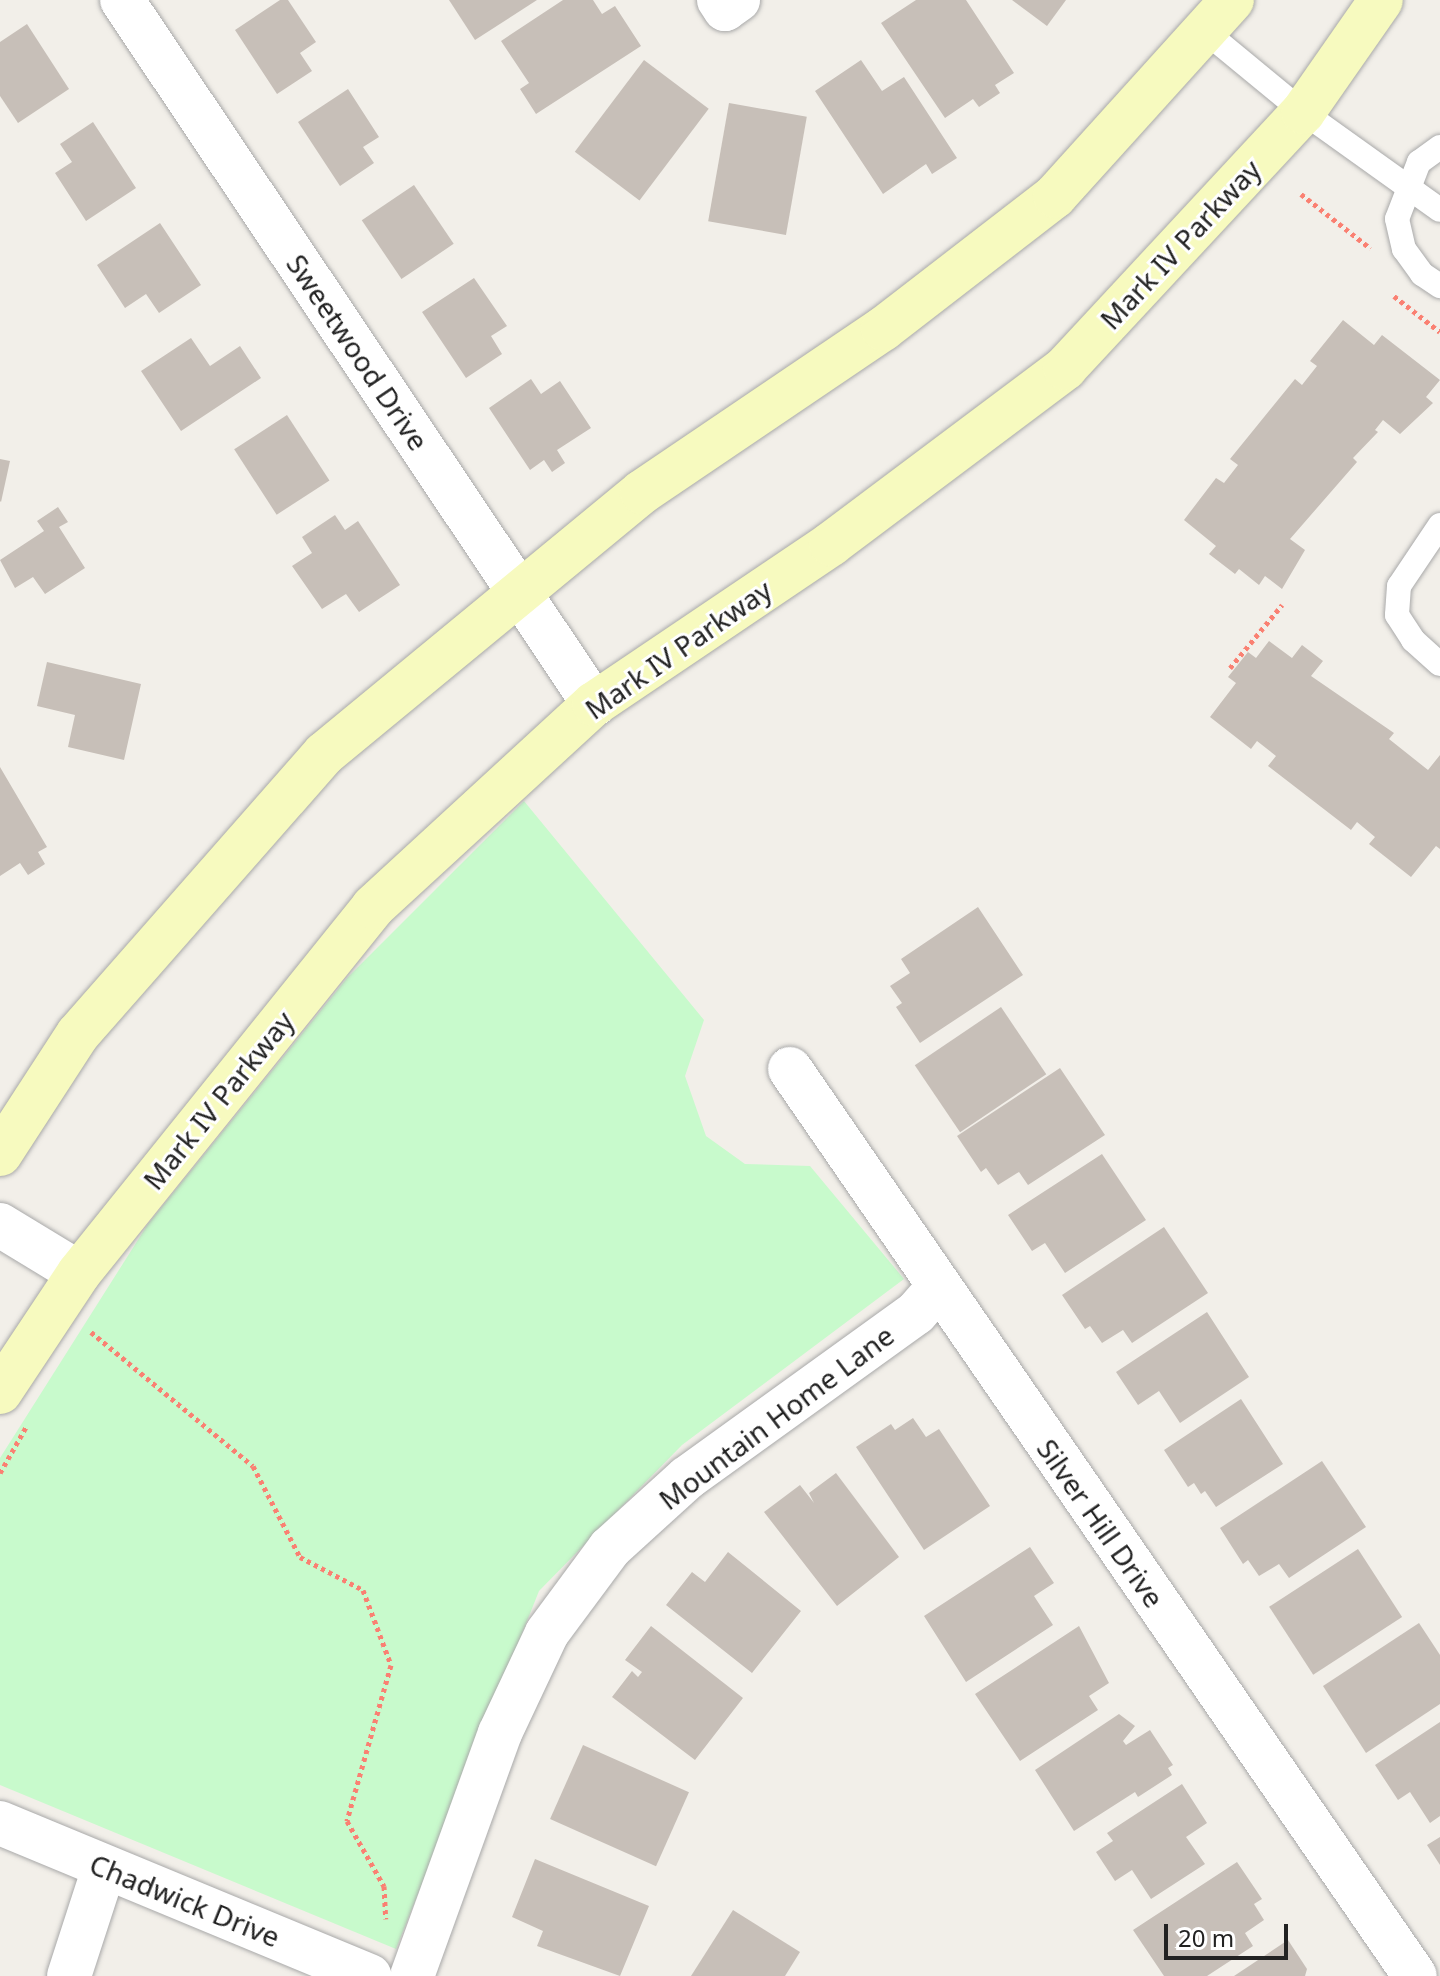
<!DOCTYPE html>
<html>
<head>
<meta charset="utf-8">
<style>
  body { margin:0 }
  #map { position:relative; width:1440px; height:1976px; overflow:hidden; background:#f2efe9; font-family:"Noto Sans",sans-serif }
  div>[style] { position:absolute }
  .park>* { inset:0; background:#c8facc }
  .building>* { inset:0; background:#c7bfb8; transform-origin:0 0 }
  .path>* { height:5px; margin-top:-2.5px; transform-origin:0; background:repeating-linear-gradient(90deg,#fa8072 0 4px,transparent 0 8px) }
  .roads { filter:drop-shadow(0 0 2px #a9a9a9) drop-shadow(0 0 2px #a9a9a9) }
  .service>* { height:24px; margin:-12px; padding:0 12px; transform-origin:12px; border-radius:12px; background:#fff }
  .minor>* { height:44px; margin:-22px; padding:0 22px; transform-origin:22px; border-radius:22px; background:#fff }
  .secondary>* { height:44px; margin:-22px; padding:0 22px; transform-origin:22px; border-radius:22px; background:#f7fabf }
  span { translate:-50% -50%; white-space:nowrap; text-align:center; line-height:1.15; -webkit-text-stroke:6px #fff; paint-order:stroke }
  .street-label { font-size:28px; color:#222 }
  .scale { position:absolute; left:1164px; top:1924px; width:124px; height:36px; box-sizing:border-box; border:4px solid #222; border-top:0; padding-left:10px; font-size:24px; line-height:28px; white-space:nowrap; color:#222; -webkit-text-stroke:6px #fff; paint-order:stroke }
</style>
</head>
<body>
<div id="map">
  <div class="park">
    <i style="clip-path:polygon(524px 801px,704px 1020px,685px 1076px,706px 1136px,745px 1164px,810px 1166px,904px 1279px,682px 1445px,539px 1591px,396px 1949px,0 1785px,0 1458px,148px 1224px,347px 978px)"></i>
  </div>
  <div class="building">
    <i style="clip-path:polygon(280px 0,288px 0,316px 42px,300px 53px,312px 71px,277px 94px,235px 30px)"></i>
    <i style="clip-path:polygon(449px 0,537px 0,475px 40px)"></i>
    <i style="clip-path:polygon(563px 0,593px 0,602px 14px,615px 6px,641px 46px,536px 114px,520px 89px,529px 83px,501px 41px)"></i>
    <i style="clip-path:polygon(916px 0,966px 0,1014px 73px,995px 85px,1000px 93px,979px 107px,973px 99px,945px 118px,881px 23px)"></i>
    <i style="clip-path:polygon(1012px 0,1066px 0,1047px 26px)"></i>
    <i style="clip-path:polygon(27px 24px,69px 89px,18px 123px,0 96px,0 42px)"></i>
    <i style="left:644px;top:60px;width:81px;height:115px;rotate:37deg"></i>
    <i style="clip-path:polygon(861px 60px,882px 91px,904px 77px,957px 158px,932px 174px,926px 164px,883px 194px,815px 91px)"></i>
    <i style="clip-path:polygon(348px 89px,379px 137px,363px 147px,374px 163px,340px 186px,298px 122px)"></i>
    <i style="left:729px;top:103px;width:79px;height:120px;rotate:10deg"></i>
    <i style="clip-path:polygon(93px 122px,136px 188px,86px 221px,55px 173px,72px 162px,60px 144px)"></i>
    <i style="left:414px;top:185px;width:71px;height:63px;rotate:56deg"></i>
    <i style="clip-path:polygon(160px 223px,201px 285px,159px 313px,146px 294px,125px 308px,97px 265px)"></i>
    <i style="clip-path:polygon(474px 278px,507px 326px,491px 336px,502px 354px,466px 378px,422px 312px)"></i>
    <i style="clip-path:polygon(1343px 320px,1374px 345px,1382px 335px,1440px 380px,1426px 397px,1433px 403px,1400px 434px,1383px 420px,1375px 430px,1378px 432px,1353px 458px,1357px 462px,1290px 539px,1305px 550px,1282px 589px,1265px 576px,1259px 585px,1239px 569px,1235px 574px,1209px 554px,1216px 546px,1184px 520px,1216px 478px,1224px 483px,1238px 465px,1230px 459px,1295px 379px,1302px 385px,1317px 366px,1310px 361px)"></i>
    <i style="clip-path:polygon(191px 338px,210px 366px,240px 346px,261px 378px,181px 431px,141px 371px)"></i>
    <i style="clip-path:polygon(531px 379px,541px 394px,560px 381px,591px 428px,557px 450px,565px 463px,552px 472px,544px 460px,530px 470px,489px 408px)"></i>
    <i style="left:287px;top:415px;width:78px;height:63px;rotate:57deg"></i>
    <i style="clip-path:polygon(0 459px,10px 461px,1px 502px,0 501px)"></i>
    <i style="clip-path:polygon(58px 507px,68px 522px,59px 527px,85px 568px,45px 594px,33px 577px,15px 588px,0 560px,44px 531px,37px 521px)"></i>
    <i style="clip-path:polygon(335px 515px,345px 530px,358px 521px,400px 585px,359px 612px,346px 594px,322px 609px,292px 566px,312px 553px,302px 537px)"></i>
    <i style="clip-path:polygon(1269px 641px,1292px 658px,1302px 645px,1323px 661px,1311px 676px,1394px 733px,1389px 739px,1428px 770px,1440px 755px,1440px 849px,1436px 846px,1411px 877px,1369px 844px,1375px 837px,1357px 822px,1351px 830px,1268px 766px,1276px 756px,1257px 741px,1251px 749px,1210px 717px,1236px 683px,1228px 677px,1248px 652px,1256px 658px)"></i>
    <i style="clip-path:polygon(47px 662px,141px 684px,124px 760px,68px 747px,75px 715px,37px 706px)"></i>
    <i style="clip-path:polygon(0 767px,47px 847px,38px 852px,45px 864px,28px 875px,20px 863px,0 876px)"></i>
    <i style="clip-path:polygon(978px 907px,1023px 975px,920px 1043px,896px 1007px,902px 1003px,890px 986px,910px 973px,901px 959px)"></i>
    <i style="left:1001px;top:1007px;width:81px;height:104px;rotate:56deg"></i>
    <i style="clip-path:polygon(1060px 1068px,1105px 1135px,1028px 1185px,1019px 1172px,998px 1185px,986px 1168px,981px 1172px,957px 1136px)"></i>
    <i style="clip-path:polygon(1102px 1154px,1146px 1220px,1065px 1273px,1045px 1243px,1032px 1251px,1008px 1215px)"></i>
    <i style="clip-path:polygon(1164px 1227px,1208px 1293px,1132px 1343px,1123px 1330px,1102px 1343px,1090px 1326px,1085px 1329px,1062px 1295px)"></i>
    <i style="clip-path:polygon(1207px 1312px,1249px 1377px,1180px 1423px,1159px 1391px,1138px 1405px,1116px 1372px)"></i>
    <i style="clip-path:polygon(1241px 1399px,1283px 1464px,1216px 1507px,1205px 1491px,1201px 1494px,1194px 1483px,1188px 1487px,1164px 1450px)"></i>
    <i style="clip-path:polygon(913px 1418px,926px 1437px,939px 1429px,990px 1506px,924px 1550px,856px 1447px,891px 1424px,895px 1430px)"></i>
    <i style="clip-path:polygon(1322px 1461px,1366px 1527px,1289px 1578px,1279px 1564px,1259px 1576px,1248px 1560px,1243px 1564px,1220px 1528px)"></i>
    <i style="clip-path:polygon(836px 1473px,899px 1557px,837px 1606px,764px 1512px,800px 1485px,814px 1503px,809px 1493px)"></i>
    <i style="clip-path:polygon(1030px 1547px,1054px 1583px,1034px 1596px,1053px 1625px,966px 1682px,924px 1616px)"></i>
    <i style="left:1358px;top:1549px;width:81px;height:106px;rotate:57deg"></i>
    <i style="clip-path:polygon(728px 1552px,801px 1611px,752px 1673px,666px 1605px,692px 1572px,705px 1582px)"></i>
    <i style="clip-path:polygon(1419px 1623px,1440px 1655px,1440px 1704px,1366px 1753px,1323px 1686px)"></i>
    <i style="clip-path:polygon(651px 1626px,743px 1698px,695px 1760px,612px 1697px,632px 1671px,638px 1677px,642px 1672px,625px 1660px)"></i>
    <i style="clip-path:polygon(1079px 1626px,1109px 1683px,1089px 1696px,1098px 1710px,1020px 1761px,975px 1694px)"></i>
    <i style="clip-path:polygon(1119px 1714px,1135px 1726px,1123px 1741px,1126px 1745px,1150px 1730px,1173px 1765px,1168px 1768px,1172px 1775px,1138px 1797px,1135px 1792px,1074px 1831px,1035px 1770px)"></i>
    <i style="clip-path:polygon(1440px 1722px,1440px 1816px,1430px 1823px,1410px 1792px,1398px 1800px,1375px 1765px)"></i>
    <i style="left:583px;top:1745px;width:116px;height:81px;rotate:24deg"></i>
    <i style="clip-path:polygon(1182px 1784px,1207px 1823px,1186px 1837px,1205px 1864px,1151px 1899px,1132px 1870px,1115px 1881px,1096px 1852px,1113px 1841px,1107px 1833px)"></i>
    <i style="clip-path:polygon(1440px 1837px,1440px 1865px,1427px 1845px)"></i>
    <i style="clip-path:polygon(535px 1859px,649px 1906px,620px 1976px,537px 1946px,543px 1931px,512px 1917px)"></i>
    <i style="clip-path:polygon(1237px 1862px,1262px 1899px,1254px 1904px,1264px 1920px,1245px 1933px,1253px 1946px,1207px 1976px,1164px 1976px,1133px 1930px)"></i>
    <i style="clip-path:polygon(733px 1910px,800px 1952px,785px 1976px,691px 1976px)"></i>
    <i style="clip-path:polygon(1288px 1940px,1307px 1969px,1305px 1976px,1234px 1976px)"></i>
  </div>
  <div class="path">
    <i style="left:1301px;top:194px;width:88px;rotate:38deg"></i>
    <i style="left:1394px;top:296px;width:58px;rotate:38deg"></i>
    <i style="left:1230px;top:668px;width:82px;rotate:-50.5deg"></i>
    <i style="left:91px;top:1332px;width:210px;rotate:39.6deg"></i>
    <i style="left:253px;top:1466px;width:102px;rotate:62.7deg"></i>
    <i style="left:300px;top:1557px;width:71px;rotate:27.6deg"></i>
    <i style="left:363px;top:1590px;width:80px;rotate:69.5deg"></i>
    <i style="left:391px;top:1665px;width:162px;rotate:105.8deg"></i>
    <i style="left:347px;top:1821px;width:75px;rotate:60.4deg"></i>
    <i style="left:384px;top:1886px;width:33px;rotate:87deg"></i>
    <i style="left:0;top:1473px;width:53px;rotate:-60.5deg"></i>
  </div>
  <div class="roads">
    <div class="service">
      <i style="left:1206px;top:32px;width:126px;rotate:39.5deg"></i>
      <i style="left:1303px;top:112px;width:168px;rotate:35.6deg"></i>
      <i style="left:1440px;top:147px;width:26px;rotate:144deg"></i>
      <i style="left:1419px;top:162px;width:61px;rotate:111.1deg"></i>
      <i style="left:1397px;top:219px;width:31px;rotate:77deg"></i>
      <i style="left:1404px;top:249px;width:31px;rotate:54deg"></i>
      <i style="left:1422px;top:274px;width:22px;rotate:34deg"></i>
      <i style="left:1440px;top:525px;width:73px;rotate:123.9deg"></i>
      <i style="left:1399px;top:586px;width:29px;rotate:94deg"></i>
      <i style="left:1397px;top:615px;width:30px;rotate:57deg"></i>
      <i style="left:1413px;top:640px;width:36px;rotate:42deg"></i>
    </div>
    <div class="minor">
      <i style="left:122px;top:0;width:848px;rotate:56.16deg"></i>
      <i style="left:719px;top:0;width:11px;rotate:56deg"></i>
      <i style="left:725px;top:9px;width:16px;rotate:-35deg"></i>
      <i style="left:790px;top:1069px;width:1101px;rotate:55.43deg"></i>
      <i style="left:0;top:1225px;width:92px;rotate:31.3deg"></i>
      <i style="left:0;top:1823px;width:400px;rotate:22.5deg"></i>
      <i style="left:69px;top:1976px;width:114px;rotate:-72deg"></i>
      <i style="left:412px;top:1976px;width:258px;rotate:-70.1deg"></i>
      <i style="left:500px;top:1733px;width:110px;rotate:-64.8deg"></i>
      <i style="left:547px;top:1633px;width:106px;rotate:-53.5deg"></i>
      <i style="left:610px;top:1548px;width:104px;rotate:-42.3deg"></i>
      <i style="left:687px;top:1478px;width:282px;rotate:-35.8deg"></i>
      <i style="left:916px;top:1313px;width:33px;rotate:-49deg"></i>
    </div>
    <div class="secondary">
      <i style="left:0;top:1154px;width:143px;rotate:-57deg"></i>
      <i style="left:78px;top:1034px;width:373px;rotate:-48.7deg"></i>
      <i style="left:324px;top:754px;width:412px;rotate:-39.5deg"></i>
      <i style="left:642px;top:492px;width:291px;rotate:-34.1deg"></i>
      <i style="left:883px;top:329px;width:217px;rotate:-37.7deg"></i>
      <i style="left:1055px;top:196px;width:264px;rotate:-47.9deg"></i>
      <i style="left:0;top:1392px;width:143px;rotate:-56.4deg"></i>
      <i style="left:79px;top:1273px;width:469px;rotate:-51.2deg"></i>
      <i style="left:373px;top:907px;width:300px;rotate:-42.6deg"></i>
      <i style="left:594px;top:704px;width:286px;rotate:-34deg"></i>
      <i style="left:831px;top:544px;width:293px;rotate:-36.9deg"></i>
      <i style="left:1065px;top:368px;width:350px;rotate:-47.1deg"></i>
      <i style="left:1303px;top:112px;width:136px;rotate:-55.1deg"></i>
    </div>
  </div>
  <div class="street-label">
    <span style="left:1180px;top:244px;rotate:-47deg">Mark IV Parkway</span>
    <span style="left:358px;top:352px;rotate:56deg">Sweetwood Drive</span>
    <span style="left:678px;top:649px;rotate:-35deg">Mark IV Parkway</span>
    <span style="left:218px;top:1100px;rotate:-51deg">Mark IV Parkway</span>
    <span style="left:776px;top:1417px;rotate:-37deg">Mountain Home Lane</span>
    <span style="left:1101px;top:1523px;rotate:55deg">Silver Hill Drive</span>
    <span style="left:185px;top:1900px;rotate:22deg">Chadwick Drive</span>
  </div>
  <div class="scale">20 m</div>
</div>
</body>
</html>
